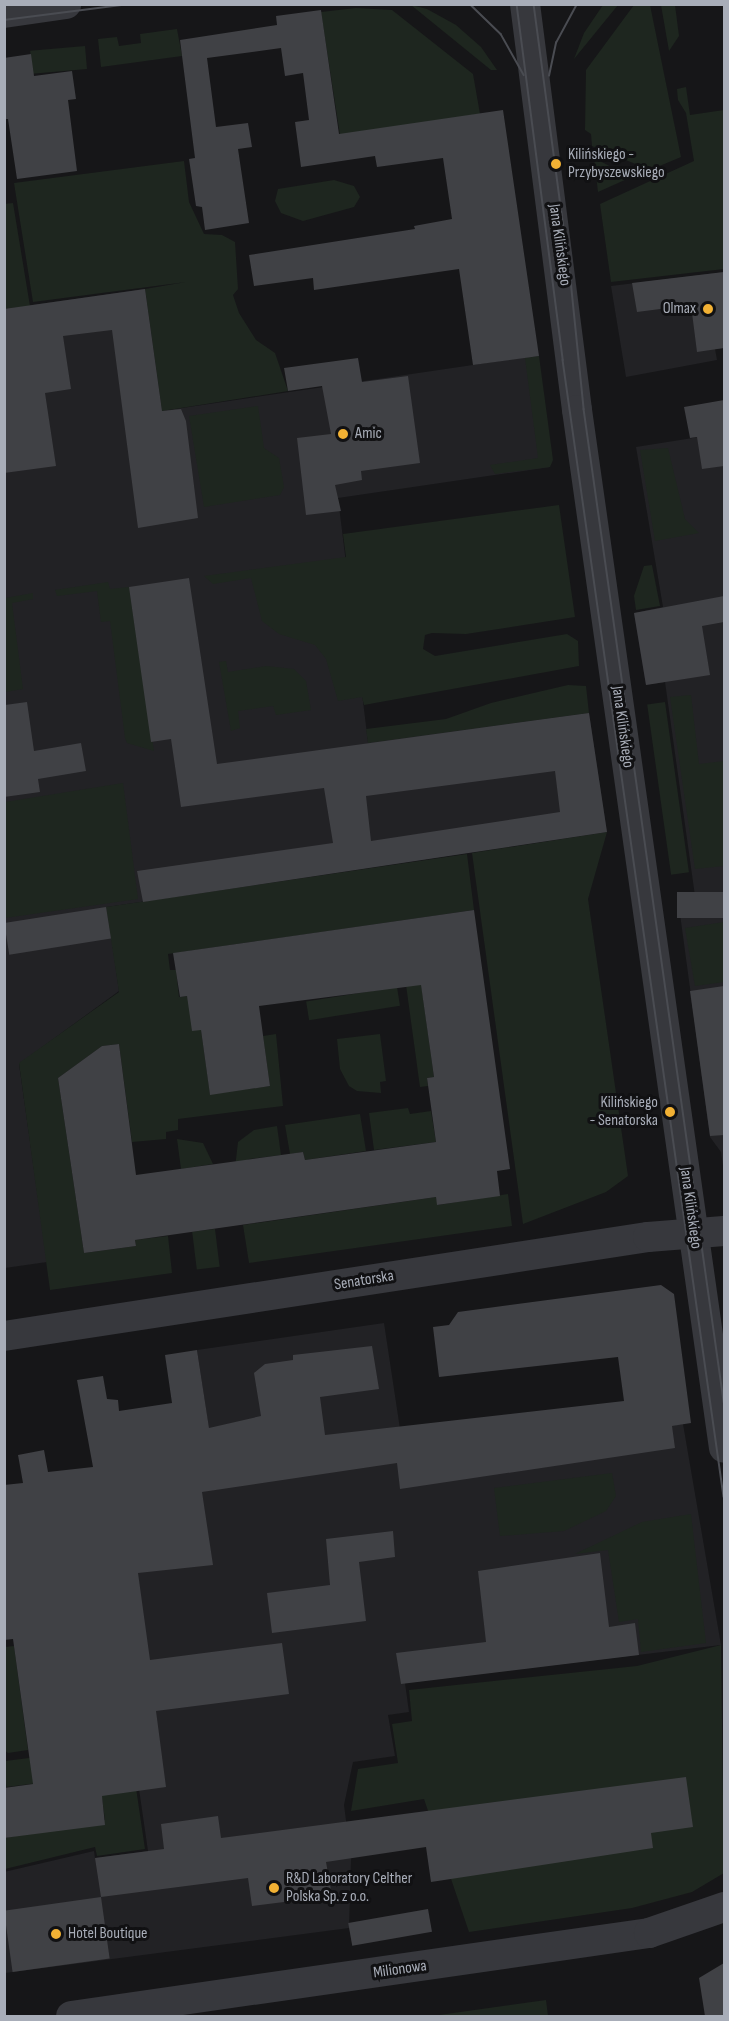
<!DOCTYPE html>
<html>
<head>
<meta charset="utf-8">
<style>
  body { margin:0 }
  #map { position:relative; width:729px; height:2021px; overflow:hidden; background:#161618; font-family:"Sofia Sans Condensed",sans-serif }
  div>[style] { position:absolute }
  .built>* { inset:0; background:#222225 }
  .green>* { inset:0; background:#1e261f; transform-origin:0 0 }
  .building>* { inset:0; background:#404145; transform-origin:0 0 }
  .minor>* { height:30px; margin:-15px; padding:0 15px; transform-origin:15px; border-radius:15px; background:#37383d }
  .tram>* { height:1.5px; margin:-0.75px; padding:0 0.75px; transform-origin:0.75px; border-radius:0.75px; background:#4a4c52 }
  .dots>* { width:16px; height:16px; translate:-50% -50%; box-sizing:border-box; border:3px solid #111113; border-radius:50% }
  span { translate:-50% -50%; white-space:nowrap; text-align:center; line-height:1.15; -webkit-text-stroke:6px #111113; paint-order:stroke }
  .poi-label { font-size:16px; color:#a8adb8 }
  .left { translate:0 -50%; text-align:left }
  .right { translate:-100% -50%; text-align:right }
  .street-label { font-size:16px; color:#a8adb8 }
  .frame { position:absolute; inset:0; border:6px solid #a8adb8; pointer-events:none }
</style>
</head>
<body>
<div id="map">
  <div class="built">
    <i style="clip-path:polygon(724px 272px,724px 348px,715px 349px,717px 360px,626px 377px,611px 286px)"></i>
    <i style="clip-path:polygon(145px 289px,162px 411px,533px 356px,550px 467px,338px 498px,368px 742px,589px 713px,607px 832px,107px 907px,119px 991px,19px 1064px,47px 1262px,5px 1268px,4px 309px)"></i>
    <i style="clip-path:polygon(724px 433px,724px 1173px,721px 1152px,710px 1137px,678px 899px,695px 896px,665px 682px,646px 685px,634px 613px,663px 607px,636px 447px)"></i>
    <i style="clip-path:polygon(384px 1323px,405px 1462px,683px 1424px,721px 1645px,405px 1683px,409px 1712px,388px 1715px,395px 1756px,353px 1762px,344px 1805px,351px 1859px,349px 1928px,5px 1973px,4px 1872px,94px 1851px,95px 1858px,148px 1851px,98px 1507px,218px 1489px,197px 1350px)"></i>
  </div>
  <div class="green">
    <i style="clip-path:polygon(411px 5px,427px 9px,456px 25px,481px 47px,497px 70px,491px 70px)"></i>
    <i style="clip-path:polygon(603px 5px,618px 5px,574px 59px,584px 33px)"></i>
    <i style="clip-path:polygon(634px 5px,650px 5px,681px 157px,650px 170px,592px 146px,591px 134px,585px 130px,586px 70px)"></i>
    <i style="clip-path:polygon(661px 5px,675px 5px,679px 36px,669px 51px)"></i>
    <i style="clip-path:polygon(356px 8px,392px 10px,473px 74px,480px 114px,340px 135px,321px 12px)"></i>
    <i style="clip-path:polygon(177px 29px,182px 56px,101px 67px,98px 39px,117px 37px,119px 46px,141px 43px,140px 34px)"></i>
    <i style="left:85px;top:46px;width:23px;height:55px;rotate:85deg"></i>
    <i style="clip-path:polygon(686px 87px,690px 115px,724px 110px,724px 269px,611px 282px,600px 204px,694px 161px,686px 113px,678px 100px,677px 89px)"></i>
    <i style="clip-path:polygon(594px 158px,627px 175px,627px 179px,598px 192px)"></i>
    <i style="clip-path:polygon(184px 161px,189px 202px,204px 234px,222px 235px,235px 242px,238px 289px,233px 295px,239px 313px,256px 340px,275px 353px,288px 391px,162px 411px,145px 289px,186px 282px,33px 302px,14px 183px)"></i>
    <i style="clip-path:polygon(334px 180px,354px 186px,360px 197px,354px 207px,303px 221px,281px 213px,275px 201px,278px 189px)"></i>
    <i style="clip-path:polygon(13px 203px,30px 306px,4px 309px,4px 204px)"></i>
    <i style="clip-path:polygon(539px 356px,553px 460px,550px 467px,495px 474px,490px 465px,538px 458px,525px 358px)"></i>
    <i style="clip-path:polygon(258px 406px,264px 448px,279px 458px,284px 487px,280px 495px,204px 507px,189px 416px)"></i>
    <i style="clip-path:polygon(668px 448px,685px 519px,699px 533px,655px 541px,640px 450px)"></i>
    <i style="clip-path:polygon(559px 505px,575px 617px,466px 634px,432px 633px,425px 635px,423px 649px,435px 656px,567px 634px,578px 641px,579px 666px,364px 705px,362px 697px,338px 701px,326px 659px,315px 645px,279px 634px,262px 621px,251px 578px,213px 584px,204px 576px,346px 557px,343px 534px)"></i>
    <i style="clip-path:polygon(652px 565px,660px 606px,636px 610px,634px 596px,644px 566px)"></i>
    <i style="clip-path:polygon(108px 582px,110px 589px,129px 587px,154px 751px,127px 743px,125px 738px,110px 621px,101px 622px,97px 591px,57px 596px,55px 590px)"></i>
    <i style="clip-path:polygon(33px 593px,33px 599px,12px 603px,23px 689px,5px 692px,5px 598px)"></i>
    <i style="clip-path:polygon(226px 661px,228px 672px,266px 666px,294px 669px,306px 681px,311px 710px,276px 715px,273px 706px,238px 711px,240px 728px,231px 731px,219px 662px)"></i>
    <i style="clip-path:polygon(568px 685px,586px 686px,589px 713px,368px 743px,366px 729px,446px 719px,491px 703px)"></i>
    <i style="clip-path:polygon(691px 695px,699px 764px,724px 761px,724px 866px,695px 869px,670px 697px)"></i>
    <i style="left:665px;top:702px;width:172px;height:18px;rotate:82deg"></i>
    <i style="clip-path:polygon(123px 783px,138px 899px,5px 918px,5px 802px)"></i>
    <i style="clip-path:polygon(607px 832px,588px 899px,628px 1176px,606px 1192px,523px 1224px,472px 853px)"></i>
    <i style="clip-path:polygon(467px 854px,474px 910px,168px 954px,170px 970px,176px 970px,179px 997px,187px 996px,201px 1030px,210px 1094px,270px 1086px,263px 1036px,276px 1034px,283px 1106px,178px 1119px,178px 1130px,166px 1132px,166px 1139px,132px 1142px,119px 1044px,102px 1046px,58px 1078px,84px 1253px,136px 1246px,135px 1240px,168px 1236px,172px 1273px,50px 1290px,19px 1063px,119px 992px,106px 907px)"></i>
    <i style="clip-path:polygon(724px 922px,724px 982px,695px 986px,685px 928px)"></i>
    <i style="clip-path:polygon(421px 983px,434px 1077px,427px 1078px,428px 1086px,420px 1087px,406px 985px)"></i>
    <i style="left:397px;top:987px;width:19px;height:92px;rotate:81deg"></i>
    <i style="clip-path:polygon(380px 1034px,386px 1081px,380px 1082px,381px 1093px,357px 1091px,349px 1086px,340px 1069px,337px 1039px)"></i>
    <i style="clip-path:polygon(408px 1108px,410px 1114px,431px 1111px,436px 1142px,374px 1150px,369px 1113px)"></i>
    <i style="clip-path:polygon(360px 1114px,366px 1151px,305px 1160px,303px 1152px,290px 1154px,285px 1125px)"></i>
    <i style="clip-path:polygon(277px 1126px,281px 1155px,249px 1159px,235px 1168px,238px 1142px,254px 1130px)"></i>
    <i style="clip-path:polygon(177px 1139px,203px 1143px,213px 1164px,181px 1169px)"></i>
    <i style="clip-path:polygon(508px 1194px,512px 1226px,249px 1263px,243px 1225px,436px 1197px,438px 1205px)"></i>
    <i style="left:215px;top:1229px;width:38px;height:23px;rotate:83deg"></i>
    <i style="clip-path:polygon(612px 1473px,616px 1496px,606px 1511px,564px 1531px,500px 1536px,494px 1488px)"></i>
    <i style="clip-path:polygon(95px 1509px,145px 1849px,97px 1856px,95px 1847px,5px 1869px,4px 1838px,105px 1820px,68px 1549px)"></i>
    <i style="clip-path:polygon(691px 1514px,706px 1643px,641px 1652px,638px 1619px,619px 1622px,608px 1550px,575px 1554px,642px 1522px)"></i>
    <i style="clip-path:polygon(721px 1645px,724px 1873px,692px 1892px,632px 1908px,469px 1932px,424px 1799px,351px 1811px,358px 1769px,398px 1763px,392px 1724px,412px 1721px,409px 1690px,637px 1666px)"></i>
    <i style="clip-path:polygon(14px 1646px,28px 1750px,8px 1753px,4px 1750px,5px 1647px)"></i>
    <i style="left:37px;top:1757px;width:26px;height:34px;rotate:83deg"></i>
    <i style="clip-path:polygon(546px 2000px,548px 2016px,432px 2016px)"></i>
  </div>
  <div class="building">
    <i style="clip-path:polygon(321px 10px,339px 134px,503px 110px,539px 356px,473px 365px,459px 269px,314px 290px,313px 278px,254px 286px,249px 255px,415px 229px,414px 226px,452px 219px,443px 158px,377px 167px,375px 156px,301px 167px,295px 122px,309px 120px,303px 73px,285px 76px,281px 48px,207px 58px,216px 127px,248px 123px,252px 147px,238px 149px,249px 223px,205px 230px,202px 207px,196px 206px,189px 159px,195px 158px,180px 40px,277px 25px,276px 16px)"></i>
    <i style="clip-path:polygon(31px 54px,34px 76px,72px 71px,76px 99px,68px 100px,77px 171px,17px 179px,8px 119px,4px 119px,4px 58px)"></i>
    <i style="clip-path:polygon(724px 272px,724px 348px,697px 352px,691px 305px,637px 312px,632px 283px)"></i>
    <i style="clip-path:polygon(145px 289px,162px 411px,181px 409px,186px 421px,198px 518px,138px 528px,112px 330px,63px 336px,71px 389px,45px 393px,56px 466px,4px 473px,4px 309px)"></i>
    <i style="clip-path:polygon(358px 358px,362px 382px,408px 376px,420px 463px,361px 471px,362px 480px,335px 485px,341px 511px,306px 515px,297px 438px,331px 434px,322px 386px,288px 391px,284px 368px)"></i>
    <i style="clip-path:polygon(724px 400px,724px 466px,702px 469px,697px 437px,690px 438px,684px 407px)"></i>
    <i style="clip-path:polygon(evenodd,189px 578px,217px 764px,589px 713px,607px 832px,143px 902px,137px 871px,333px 843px,324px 788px,181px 807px,171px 739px,151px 742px,129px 587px,189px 578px,555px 771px,560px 812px,371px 841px,366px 796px,555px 771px)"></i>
    <i style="clip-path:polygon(724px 596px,724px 622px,702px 626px,710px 675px,646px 685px,634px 613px)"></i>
    <i style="clip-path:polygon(27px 702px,34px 751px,81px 743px,86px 771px,38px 779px,40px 792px,4px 797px,5px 705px)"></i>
    <i style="left:724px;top:892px;width:26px;height:47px;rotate:90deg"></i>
    <i style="left:106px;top:907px;width:32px;height:103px;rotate:81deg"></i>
    <i style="clip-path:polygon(474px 910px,510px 1169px,497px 1171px,500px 1196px,437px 1205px,436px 1197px,135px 1240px,136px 1246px,84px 1253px,58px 1078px,102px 1046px,119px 1044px,136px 1175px,303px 1152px,305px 1160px,436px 1142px,427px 1078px,434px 1077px,421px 985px,259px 1006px,270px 1086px,210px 1095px,201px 1030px,192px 1031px,187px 996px,180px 997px,173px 953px)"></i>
    <i style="clip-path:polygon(724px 986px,724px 1135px,710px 1136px,690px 991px)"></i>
    <i style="clip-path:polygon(661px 1285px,674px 1294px,691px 1423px,672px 1426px,675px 1448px,400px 1489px,397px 1463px,202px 1492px,213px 1565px,138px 1573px,150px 1660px,282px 1643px,289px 1694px,156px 1711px,166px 1787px,102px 1796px,105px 1825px,4px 1838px,4px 1788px,33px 1784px,13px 1639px,4px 1640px,4px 1485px,23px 1483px,18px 1455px,44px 1450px,48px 1472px,93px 1467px,77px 1380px,103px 1376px,107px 1399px,118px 1400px,119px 1411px,172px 1403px,165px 1355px,197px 1350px,209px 1428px,261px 1416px,254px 1373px,265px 1364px,293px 1360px,293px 1355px,372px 1346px,379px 1389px,320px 1397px,325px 1435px,624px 1401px,618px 1357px,439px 1377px,433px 1327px,449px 1325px,458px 1312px)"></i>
    <i style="clip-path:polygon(393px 1531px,395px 1557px,359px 1562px,366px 1621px,272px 1633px,267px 1593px,330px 1585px,326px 1539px)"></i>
    <i style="clip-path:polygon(600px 1553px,609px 1627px,635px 1623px,639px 1655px,401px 1684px,396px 1653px,486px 1642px,478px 1571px)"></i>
    <i style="clip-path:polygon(686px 1777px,693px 1827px,651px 1833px,653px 1848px,431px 1882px,426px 1847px,326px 1862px,332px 1896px,252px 1906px,248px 1878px,101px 1897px,95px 1858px,164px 1849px,161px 1824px,218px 1816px,221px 1838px)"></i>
    <i style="left:101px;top:1897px;width:62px;height:98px;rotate:82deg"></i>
    <i style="left:428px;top:1909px;width:23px;height:81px;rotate:80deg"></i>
    <i style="clip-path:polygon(724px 1963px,724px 2016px,705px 2016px,699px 1978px)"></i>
  </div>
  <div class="minor">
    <i style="left:525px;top:4px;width:409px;rotate:82.7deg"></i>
    <i style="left:577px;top:410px;width:1048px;rotate:81.94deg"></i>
    <i style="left:4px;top:13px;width:63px;rotate:-8.3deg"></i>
    <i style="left:4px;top:1336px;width:652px;rotate:-8.74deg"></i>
    <i style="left:648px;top:1237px;width:76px;rotate:-4.5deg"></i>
    <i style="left:71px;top:2016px;width:584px;rotate:-8.17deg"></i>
    <i style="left:649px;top:1933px;width:79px;rotate:-19.1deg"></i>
  </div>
  <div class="tram">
    <i style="left:470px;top:4px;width:43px;rotate:44.1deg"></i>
    <i style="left:501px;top:34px;width:47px;rotate:60.7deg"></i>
    <i style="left:517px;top:4px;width:359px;rotate:82.6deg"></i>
    <i style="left:563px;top:360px;width:1148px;rotate:81.94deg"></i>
    <i style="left:534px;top:4px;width:278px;rotate:82.4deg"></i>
    <i style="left:571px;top:280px;width:130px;rotate:84.2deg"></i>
    <i style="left:584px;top:409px;width:1003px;rotate:81.97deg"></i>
    <i style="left:4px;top:20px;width:126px;rotate:-7.3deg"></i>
    <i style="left:549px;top:76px;width:34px;rotate:-78deg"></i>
    <i style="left:556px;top:43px;width:44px;rotate:-61.7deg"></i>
  </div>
  <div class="dots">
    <i style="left:556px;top:164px;background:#f2b134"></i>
    <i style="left:708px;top:309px;background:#f2b134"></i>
    <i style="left:343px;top:434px;background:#f2b134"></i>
    <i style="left:670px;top:1112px;background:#f2b134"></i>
    <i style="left:274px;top:1888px;background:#f2b134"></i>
    <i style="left:56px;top:1934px;background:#f2b134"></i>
  </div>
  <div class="poi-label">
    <span class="left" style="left:568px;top:164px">Kilińskiego -<br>Przybyszewskiego</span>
    <span class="right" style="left:696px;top:309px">Olmax</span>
    <span class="left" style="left:355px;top:434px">Amic</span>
    <span class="right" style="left:658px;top:1112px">Kilińskiego<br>- Senatorska</span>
    <span class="left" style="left:286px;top:1888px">R&amp;D Laboratory Celther<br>Polska Sp. z o.o.</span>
    <span class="left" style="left:68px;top:1934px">Hotel Boutique</span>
  </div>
  <div class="street-label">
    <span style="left:559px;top:245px;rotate:82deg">Jana Kilińskiego</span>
    <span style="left:622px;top:727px;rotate:82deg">Jana Kilińskiego</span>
    <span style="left:690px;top:1208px;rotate:82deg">Jana Kilińskiego</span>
    <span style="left:364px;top:1281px;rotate:-9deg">Senatorska</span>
    <span style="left:400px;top:1970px;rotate:-8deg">Milionowa</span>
  </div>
  <div class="frame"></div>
</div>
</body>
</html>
